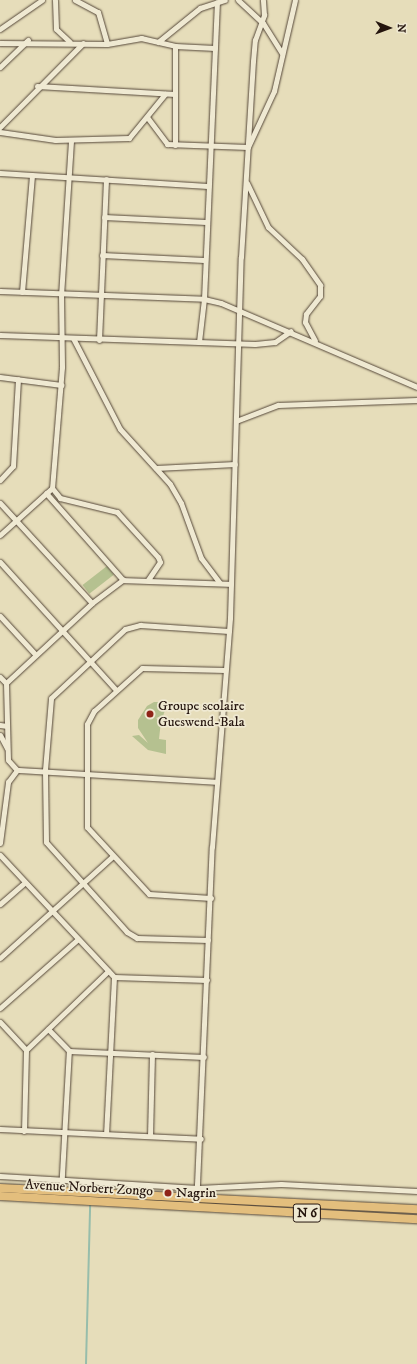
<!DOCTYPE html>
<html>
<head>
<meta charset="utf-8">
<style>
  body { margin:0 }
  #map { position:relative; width:417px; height:1364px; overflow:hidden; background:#e6ddba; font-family:"IM FELL DW Pica",serif }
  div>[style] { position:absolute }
  .green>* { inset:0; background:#b5c190; transform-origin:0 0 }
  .stream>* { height:1.5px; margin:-0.75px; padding:0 0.75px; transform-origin:0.75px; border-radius:0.75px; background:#97bdab }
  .roads { filter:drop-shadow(0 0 1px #554739) drop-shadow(0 0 1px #554739) }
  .minor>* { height:5px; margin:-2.5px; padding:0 2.5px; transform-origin:2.5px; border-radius:2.5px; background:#efe9d2 }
  .primary>* { height:8px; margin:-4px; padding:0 4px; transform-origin:4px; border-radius:4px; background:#e3be7d }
  .dots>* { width:11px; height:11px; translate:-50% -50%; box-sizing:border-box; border:2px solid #efe9d2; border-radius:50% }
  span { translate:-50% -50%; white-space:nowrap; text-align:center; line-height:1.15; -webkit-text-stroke:3.5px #efe9d2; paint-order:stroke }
  .shield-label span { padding:1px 3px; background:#efe9d2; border:1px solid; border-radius:3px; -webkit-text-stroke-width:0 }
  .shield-label { font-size:13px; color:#25150e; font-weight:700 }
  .poi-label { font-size:14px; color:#25150e }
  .left { translate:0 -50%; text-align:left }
  .street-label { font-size:14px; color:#25150e }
  .north { position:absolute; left:369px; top:8px; width:40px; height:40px; -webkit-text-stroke:3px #efe9d2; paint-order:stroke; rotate:91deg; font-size:11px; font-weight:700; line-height:16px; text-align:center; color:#25150e }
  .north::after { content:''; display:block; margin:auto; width:14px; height:18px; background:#25150e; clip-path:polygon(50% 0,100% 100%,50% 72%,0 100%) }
</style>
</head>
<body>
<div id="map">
  <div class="green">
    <i style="left:107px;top:566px;width:11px;height:31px;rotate:52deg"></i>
    <i style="clip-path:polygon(154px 702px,168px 702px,163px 716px,156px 718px,161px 721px,159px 739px,166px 740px,166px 754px,148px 750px,132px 736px,139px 735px,148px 743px,138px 728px,138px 720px,147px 706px)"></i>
  </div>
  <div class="stream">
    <i style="left:86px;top:1364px;width:158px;rotate:-88.5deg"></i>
  </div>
  <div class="roads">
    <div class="minor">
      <i style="left:55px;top:0;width:29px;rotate:88deg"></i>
      <i style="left:56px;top:29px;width:19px;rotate:43deg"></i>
      <i style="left:75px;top:0;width:26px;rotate:28deg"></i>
      <i style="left:98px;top:12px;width:33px;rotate:74deg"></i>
      <i style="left:238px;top:0;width:34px;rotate:43deg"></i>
      <i style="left:263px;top:23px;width:36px;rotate:58deg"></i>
      <i style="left:0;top:29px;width:51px;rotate:-34.6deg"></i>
      <i style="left:158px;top:42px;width:54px;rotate:-39deg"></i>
      <i style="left:200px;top:8px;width:26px;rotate:-18deg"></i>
      <i style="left:0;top:43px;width:107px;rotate:0.5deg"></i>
      <i style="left:107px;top:44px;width:35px;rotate:-10deg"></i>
      <i style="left:141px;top:38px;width:35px;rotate:13deg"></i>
      <i style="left:175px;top:46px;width:40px;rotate:2.9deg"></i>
      <i style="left:175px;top:46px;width:99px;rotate:90deg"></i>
      <i style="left:0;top:67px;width:39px;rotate:-44deg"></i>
      <i style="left:37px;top:86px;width:138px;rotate:3.3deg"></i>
      <i style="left:147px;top:117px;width:34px;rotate:53deg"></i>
      <i style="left:167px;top:144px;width:81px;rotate:2.1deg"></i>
      <i style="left:248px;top:147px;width:62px;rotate:-65.1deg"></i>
      <i style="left:274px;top:91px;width:93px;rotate:-77deg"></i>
      <i style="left:0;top:127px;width:118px;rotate:-45.3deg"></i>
      <i style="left:0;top:132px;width:56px;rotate:8.3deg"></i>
      <i style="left:55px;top:140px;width:74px;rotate:-1.5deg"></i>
      <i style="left:129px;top:138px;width:57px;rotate:-50.7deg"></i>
      <i style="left:71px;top:141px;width:153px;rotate:93.7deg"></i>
      <i style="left:61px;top:294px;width:73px;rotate:89.2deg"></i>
      <i style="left:62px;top:367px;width:121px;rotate:94.7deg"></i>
      <i style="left:52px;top:488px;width:13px;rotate:51deg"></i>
      <i style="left:60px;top:498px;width:59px;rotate:13.8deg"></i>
      <i style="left:117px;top:512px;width:61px;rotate:47.7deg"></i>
      <i style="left:158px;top:557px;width:5px;rotate:68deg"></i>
      <i style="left:160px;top:562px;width:22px;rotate:124deg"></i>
      <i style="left:0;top:173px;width:208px;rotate:3.6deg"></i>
      <i style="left:247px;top:183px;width:49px;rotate:64.5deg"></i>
      <i style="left:268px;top:227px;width:47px;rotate:43.3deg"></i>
      <i style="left:302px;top:259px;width:32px;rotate:55deg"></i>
      <i style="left:320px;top:285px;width:11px;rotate:90deg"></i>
      <i style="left:320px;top:296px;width:23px;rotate:128deg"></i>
      <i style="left:306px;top:314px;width:8px;rotate:97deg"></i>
      <i style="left:305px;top:322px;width:21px;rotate:62deg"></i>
      <i style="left:104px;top:217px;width:102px;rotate:2.8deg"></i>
      <i style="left:102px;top:255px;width:102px;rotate:2.8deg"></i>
      <i style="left:0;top:291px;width:204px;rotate:2.2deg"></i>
      <i style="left:204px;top:299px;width:17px;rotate:13deg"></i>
      <i style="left:221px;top:303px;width:213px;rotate:23.2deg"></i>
      <i style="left:22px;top:292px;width:117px;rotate:-85.1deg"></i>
      <i style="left:0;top:335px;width:255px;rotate:2deg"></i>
      <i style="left:255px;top:344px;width:20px;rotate:-6deg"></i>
      <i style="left:275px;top:342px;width:19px;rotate:-35deg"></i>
      <i style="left:73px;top:338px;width:102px;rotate:62.7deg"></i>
      <i style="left:120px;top:429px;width:74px;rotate:47.7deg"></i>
      <i style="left:170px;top:484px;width:22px;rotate:60deg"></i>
      <i style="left:181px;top:503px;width:59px;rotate:70deg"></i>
      <i style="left:201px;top:558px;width:31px;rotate:53deg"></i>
      <i style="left:99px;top:340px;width:161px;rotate:-87.5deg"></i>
      <i style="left:199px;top:342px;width:43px;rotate:-83.4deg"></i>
      <i style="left:204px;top:299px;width:297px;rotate:-87.5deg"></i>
      <i style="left:0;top:377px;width:62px;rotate:7.5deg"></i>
      <i style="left:236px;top:421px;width:45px;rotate:-20.9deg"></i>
      <i style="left:278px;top:405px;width:139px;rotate:-2.1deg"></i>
      <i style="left:156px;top:468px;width:79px;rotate:-2.9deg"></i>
      <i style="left:0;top:480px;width:19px;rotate:-47deg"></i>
      <i style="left:13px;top:466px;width:87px;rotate:-86.7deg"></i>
      <i style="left:46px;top:493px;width:116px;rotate:48.5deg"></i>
      <i style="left:0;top:503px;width:136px;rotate:47.4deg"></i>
      <i style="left:0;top:535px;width:70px;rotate:-42.1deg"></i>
      <i style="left:0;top:562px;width:173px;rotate:47.8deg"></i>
      <i style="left:0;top:616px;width:52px;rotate:47.4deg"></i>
      <i style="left:0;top:677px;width:8px;rotate:45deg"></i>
      <i style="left:0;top:725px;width:7px;rotate:8deg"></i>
      <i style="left:0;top:735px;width:15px;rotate:62deg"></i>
      <i style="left:17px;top:770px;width:13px;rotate:-132deg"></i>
      <i style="left:8px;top:760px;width:77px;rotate:-91.5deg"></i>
      <i style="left:6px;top:683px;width:117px;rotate:-42.9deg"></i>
      <i style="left:92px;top:603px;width:39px;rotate:-37deg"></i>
      <i style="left:123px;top:580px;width:108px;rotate:2.1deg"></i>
      <i style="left:0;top:843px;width:62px;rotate:-82.5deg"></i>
      <i style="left:8px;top:782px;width:15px;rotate:-53deg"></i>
      <i style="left:17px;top:770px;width:200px;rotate:3.4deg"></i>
      <i style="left:0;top:855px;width:167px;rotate:46.9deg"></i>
      <i style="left:114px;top:977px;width:157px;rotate:92.9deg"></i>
      <i style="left:211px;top:898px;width:62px;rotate:-176.3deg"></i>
      <i style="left:149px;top:894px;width:91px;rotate:-132.8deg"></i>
      <i style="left:87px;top:827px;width:103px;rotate:-90deg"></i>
      <i style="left:87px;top:724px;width:15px;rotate:-62deg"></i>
      <i style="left:94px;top:711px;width:64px;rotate:-41.9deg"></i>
      <i style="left:142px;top:668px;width:83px;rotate:1.4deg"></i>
      <i style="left:0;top:904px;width:33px;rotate:-41deg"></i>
      <i style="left:208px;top:940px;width:71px;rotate:-178.4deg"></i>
      <i style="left:137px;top:938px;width:12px;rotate:-149deg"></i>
      <i style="left:127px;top:932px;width:121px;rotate:-132deg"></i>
      <i style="left:46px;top:842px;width:72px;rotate:-90.8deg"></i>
      <i style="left:45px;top:770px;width:72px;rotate:-85.2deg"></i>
      <i style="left:51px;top:698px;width:101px;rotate:-43deg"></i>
      <i style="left:125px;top:629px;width:16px;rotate:-15deg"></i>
      <i style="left:140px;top:625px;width:89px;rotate:3.9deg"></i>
      <i style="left:0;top:958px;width:152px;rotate:-42.1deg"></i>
      <i style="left:114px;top:977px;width:93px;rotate:1.8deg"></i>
      <i style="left:0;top:1008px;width:104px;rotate:-41.5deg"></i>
      <i style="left:0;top:1022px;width:38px;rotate:47deg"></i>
      <i style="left:26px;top:1050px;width:81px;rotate:91.4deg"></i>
      <i style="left:48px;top:1029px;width:30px;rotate:46deg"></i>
      <i style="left:69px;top:1051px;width:135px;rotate:2.5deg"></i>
      <i style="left:26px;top:1050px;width:114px;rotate:-43.9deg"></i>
      <i style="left:0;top:1129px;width:201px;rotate:2.8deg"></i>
      <i style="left:150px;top:1136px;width:82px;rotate:-88.6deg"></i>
      <i style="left:0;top:1176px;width:198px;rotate:3.5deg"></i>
      <i style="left:198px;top:1188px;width:83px;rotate:-2.8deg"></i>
      <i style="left:281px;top:1184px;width:136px;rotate:2.9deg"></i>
      <i style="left:61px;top:1192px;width:141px;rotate:-86.8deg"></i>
      <i style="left:196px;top:1207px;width:360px;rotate:-87.5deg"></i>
      <i style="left:212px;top:847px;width:230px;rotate:-85.5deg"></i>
      <i style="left:230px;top:618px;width:361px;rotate:-88.3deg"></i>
      <i style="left:241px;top:257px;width:196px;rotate:-86.5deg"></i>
      <i style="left:253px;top:61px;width:21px;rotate:-85deg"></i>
      <i style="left:255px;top:40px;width:27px;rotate:-70deg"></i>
      <i style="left:264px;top:15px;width:15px;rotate:-94deg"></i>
    </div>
    <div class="primary">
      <i style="left:0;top:1188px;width:418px;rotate:2.9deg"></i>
      <i style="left:0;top:1196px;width:418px;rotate:3.2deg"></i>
    </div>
  </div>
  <div class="dots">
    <i style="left:150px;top:714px;background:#8f2418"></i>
    <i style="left:168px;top:1193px;background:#8f2418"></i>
  </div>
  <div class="shield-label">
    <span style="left:307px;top:1213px">N 6</span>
  </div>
  <div class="poi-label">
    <span class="left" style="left:158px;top:714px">Groupe scolaire<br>Gueswend-Bala</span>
    <span class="left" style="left:176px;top:1193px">Nagrin</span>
  </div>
  <div class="street-label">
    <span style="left:89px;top:1188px;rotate:3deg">Avenue Norbert Zongo</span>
  </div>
  <div class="north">N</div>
</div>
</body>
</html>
